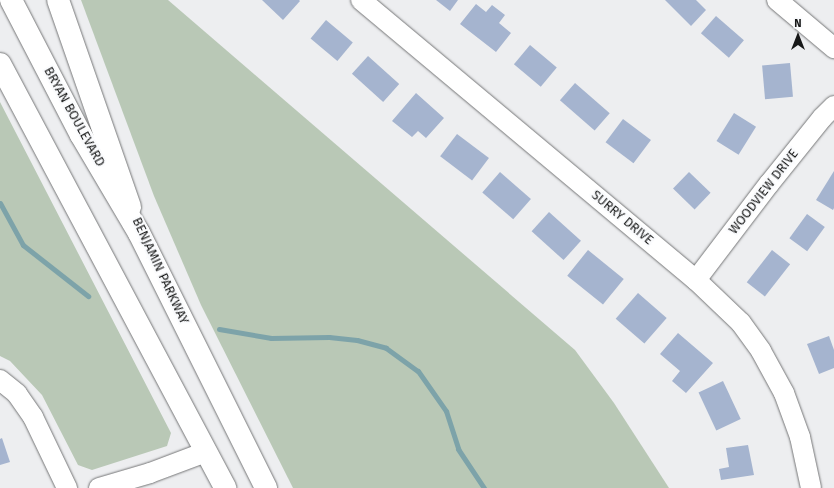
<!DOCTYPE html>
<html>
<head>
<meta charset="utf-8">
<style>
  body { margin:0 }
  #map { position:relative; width:834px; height:488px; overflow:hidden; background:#edeef0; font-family:"Fira Sans",sans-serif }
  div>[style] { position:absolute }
  .green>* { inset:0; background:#b9c8b6 }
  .stream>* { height:5px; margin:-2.5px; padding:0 2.5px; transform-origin:2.5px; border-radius:2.5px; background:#7da3a9 }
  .building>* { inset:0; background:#a5b4cf; transform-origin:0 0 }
  .roads { filter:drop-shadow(0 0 1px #757677) drop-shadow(0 0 1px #757677) }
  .minor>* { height:20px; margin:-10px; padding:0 10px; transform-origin:10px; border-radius:10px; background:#fff }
  .major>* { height:22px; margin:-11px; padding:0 11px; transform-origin:11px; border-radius:11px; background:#fff }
  .highway>* { height:22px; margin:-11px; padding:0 11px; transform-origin:11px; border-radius:11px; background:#fff }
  span { translate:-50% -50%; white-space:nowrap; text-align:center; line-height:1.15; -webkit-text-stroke:4px #fafbfd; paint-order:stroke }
  .street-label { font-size:13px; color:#171818 }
  .north { position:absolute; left:778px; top:16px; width:40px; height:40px; -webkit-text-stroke:3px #fafbfd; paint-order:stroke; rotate:0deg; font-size:11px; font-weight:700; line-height:16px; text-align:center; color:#171818 }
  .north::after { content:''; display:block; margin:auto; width:14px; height:18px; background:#171818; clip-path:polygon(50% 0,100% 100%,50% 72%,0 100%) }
</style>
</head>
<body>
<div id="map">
  <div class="green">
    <i style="clip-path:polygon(81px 0,168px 0,575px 350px,614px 403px,669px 488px,293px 488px,201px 305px,154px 196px)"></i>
    <i style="clip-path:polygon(0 102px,171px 433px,167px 446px,92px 470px,78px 465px,42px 395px,10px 361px,0 356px)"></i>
  </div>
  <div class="stream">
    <i style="left:0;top:203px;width:48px;rotate:61.3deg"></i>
    <i style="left:23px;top:245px;width:83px;rotate:38.1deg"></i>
    <i style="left:219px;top:329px;width:53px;rotate:9.8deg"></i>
    <i style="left:271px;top:338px;width:58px;rotate:-1deg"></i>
    <i style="left:329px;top:337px;width:28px;rotate:6deg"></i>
    <i style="left:357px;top:340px;width:30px;rotate:15deg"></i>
    <i style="left:386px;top:348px;width:39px;rotate:36deg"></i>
    <i style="left:418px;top:371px;width:49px;rotate:55deg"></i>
    <i style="left:446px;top:411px;width:40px;rotate:72deg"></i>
    <i style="left:458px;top:449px;width:47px;rotate:56.3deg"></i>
  </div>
  <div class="building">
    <i style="clip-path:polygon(262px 0,299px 0,300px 1px,283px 20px)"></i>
    <i style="clip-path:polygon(436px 0,458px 0,450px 11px)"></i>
    <i style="clip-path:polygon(665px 0,696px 0,706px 10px,691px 26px)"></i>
    <i style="clip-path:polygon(476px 4px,486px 12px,492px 5px,505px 15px,499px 23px,511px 33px,496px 52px,460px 24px)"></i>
    <i style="left:716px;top:16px;width:37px;height:23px;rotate:41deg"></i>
    <i style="left:326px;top:20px;width:35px;height:24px;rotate:40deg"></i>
    <i style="left:530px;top:45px;width:35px;height:25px;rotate:40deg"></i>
    <i style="left:368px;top:56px;width:42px;height:24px;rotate:42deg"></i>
    <i style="left:790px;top:63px;width:34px;height:28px;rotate:85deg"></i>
    <i style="left:575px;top:83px;width:46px;height:23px;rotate:41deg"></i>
    <i style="clip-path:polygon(416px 93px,444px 118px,426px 138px,418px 131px,412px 137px,392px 121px)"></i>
    <i style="left:734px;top:113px;width:26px;height:33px;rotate:32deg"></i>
    <i style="left:623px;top:119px;width:35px;height:29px;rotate:37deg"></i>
    <i style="left:457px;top:134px;width:40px;height:28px;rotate:37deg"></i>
    <i style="clip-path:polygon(834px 171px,834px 208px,833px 210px,816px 200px)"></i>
    <i style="left:500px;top:172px;width:41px;height:27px;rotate:41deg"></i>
    <i style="left:689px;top:172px;width:30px;height:23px;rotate:44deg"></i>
    <i style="left:549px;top:212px;width:43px;height:26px;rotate:42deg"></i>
    <i style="left:807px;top:214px;width:22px;height:30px;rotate:36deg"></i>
    <i style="left:588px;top:250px;width:46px;height:33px;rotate:39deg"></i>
    <i style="left:772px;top:250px;width:23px;height:41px;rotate:38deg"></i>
    <i style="left:638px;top:293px;width:38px;height:34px;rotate:41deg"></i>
    <i style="clip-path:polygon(678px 333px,713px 363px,686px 393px,672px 381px,680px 371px,660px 354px)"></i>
    <i style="clip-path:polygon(829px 336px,834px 350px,834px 368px,819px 374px,807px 344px)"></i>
    <i style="left:723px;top:381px;width:42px;height:27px;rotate:65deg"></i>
    <i style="clip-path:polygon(2px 438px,10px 462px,0 465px,0 439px)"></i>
    <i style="clip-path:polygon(748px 445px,754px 475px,721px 480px,719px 469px,729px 467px,726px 448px)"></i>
  </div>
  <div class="roads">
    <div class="minor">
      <i style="left:361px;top:0;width:437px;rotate:39.9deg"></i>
      <i style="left:696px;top:280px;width:62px;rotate:43.7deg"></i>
      <i style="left:741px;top:323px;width:34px;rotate:54deg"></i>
      <i style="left:761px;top:351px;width:48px;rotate:61.3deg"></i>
      <i style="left:784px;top:393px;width:47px;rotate:70deg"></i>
      <i style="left:800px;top:437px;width:52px;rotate:77.8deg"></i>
      <i style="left:777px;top:0;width:75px;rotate:40.1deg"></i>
      <i style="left:696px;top:280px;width:121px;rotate:-52.8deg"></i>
      <i style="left:769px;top:184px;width:85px;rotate:-51.2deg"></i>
      <i style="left:822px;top:118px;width:17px;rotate:-45deg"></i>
      <i style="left:0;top:380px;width:22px;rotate:39deg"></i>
      <i style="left:17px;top:394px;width:28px;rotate:55deg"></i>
      <i style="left:33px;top:417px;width:79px;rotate:64.4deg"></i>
      <i style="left:99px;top:488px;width:53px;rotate:-16.4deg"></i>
      <i style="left:150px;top:473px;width:60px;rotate:-20.6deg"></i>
    </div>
    <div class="major">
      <i style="left:58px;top:0;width:219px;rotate:70.8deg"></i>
    </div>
    <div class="highway">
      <i style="left:11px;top:0;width:152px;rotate:62.6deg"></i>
      <i style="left:81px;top:135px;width:114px;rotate:59.4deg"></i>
      <i style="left:139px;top:233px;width:285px;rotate:63.5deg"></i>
      <i style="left:0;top:64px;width:480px;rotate:62deg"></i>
    </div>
  </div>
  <div class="street-label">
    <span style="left:74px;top:117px;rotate:61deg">BRYAN BOULEVARD</span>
    <span style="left:764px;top:192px;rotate:-52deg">WOODVIEW DRIVE</span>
    <span style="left:622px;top:218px;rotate:40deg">SURRY DRIVE</span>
    <span style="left:160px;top:271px;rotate:65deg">BENJAMIN PARKWAY</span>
  </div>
  <div class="north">N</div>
</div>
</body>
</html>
